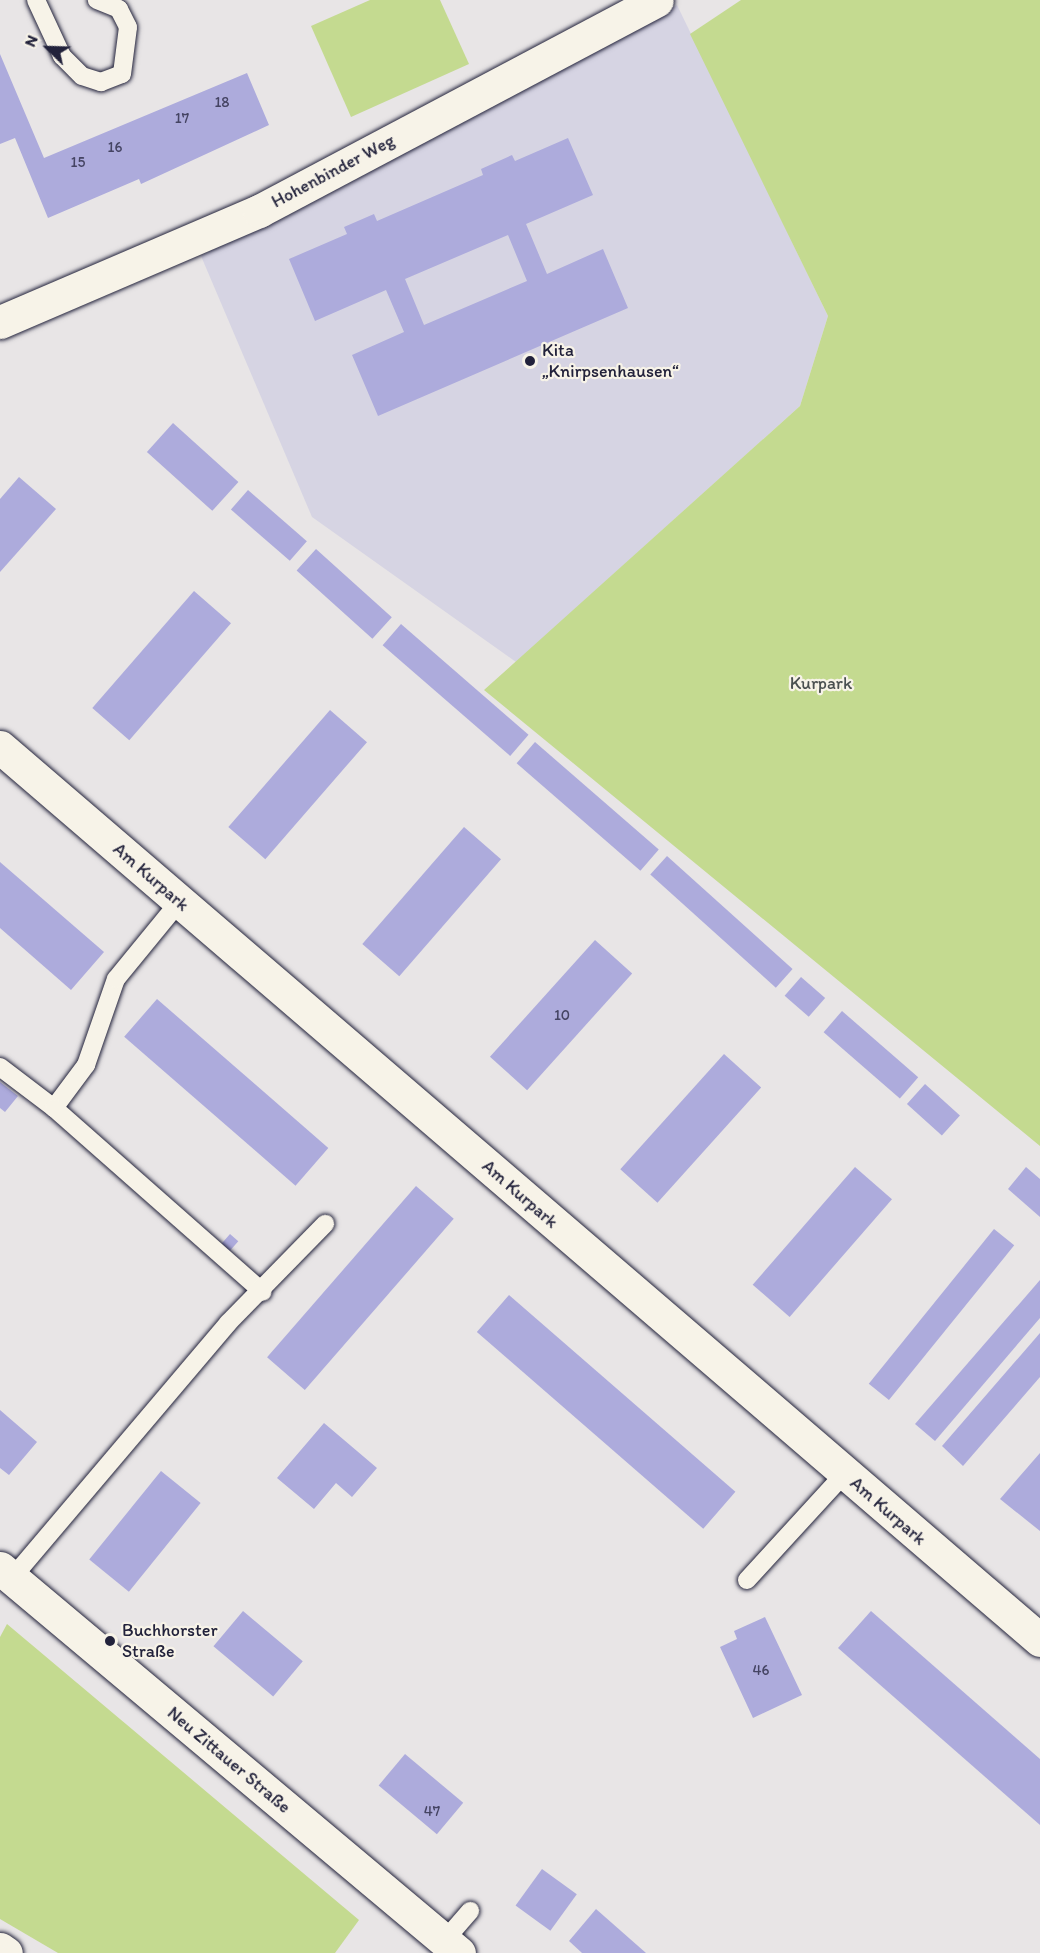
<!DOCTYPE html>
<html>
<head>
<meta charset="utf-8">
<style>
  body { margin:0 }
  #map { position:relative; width:1040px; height:1953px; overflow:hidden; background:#e8e5e6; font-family:Itim,sans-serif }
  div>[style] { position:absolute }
  .built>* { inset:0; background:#d6d4e3 }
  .green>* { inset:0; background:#c4da90 }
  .building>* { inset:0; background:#adabdc; transform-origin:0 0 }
  .roads { filter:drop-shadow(0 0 2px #22223b) drop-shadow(0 0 2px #22223b) }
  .lane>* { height:18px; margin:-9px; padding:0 9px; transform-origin:9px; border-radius:9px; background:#f7f3e8 }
  .street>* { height:33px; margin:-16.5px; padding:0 16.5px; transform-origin:16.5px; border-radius:16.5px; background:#f7f3e8 }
  .secondary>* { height:33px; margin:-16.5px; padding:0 16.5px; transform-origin:16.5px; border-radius:16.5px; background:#f7f3e8 }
  .dots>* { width:16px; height:16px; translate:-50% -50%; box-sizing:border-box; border:3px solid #f7f3e8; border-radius:50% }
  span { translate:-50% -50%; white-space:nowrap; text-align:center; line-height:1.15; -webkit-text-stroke:4.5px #f7f3e8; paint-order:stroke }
  .number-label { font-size:15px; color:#454463 }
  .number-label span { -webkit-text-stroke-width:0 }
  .street-label { font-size:18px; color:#22223b }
  .poi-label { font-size:18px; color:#22223b }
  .left { translate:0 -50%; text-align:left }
  .park-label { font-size:18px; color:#4a5050 }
  .north { position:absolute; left:18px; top:18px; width:60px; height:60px; -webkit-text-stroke:4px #f7f3e8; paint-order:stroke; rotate:293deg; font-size:16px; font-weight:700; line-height:24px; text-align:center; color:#22223b }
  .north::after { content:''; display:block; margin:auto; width:21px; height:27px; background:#22223b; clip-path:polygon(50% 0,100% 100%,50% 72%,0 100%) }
</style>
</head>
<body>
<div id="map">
  <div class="built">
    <i style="clip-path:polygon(677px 5px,828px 316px,800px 406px,516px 662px,312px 517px,201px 256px)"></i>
  </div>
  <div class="green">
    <i style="clip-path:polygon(370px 0,440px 0,469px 64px,351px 117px,311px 26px)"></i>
    <i style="clip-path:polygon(741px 0,1040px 0,1040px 1146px,484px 690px,800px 406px,828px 316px,690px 34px)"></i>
    <i style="clip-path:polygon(7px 1624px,359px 1920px,335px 1953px,58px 1953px,0 1919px,0 1637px)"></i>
  </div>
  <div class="building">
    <i style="clip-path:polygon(0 54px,44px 158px,247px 73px,269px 125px,141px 184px,139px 179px,48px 218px,15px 138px,0 144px)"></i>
    <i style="clip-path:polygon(evenodd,568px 138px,593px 195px,526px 224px,547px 274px,603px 249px,628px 308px,378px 416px,352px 355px,404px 332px,386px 290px,315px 321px,289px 259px,347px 234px,344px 227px,374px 214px,377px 221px,483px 175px,481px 169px,512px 155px,515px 161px,568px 138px,508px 235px,527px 281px,424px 325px,405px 279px,508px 235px)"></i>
    <i style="left:173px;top:423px;width:88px;height:39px;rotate:42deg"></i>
    <i style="clip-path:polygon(19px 477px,56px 509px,0 572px,0 499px)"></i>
    <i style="left:248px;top:490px;width:78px;height:26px;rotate:41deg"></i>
    <i style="left:316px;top:549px;width:102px;height:29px;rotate:42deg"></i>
    <i style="left:194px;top:591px;width:49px;height:155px;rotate:41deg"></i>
    <i style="left:401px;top:624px;width:169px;height:28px;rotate:41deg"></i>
    <i style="left:330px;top:710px;width:49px;height:155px;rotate:41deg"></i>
    <i style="left:535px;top:742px;width:164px;height:28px;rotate:41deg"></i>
    <i style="left:464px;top:827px;width:49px;height:155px;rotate:41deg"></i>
    <i style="left:667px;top:856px;width:169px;height:25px;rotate:42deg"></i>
    <i style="clip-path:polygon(0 862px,104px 952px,71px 990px,0 928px)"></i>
    <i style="left:595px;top:940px;width:50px;height:157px;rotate:42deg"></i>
    <i style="left:801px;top:977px;width:32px;height:25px;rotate:41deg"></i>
    <i style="left:157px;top:999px;width:227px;height:50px;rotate:41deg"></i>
    <i style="left:842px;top:1011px;width:101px;height:28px;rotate:41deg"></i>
    <i style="left:724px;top:1054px;width:50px;height:155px;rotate:42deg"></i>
    <i style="clip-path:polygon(0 1082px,18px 1096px,5px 1112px,0 1108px)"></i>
    <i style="left:925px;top:1084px;width:47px;height:27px;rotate:42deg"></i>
    <i style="left:855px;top:1167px;width:49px;height:156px;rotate:41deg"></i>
    <i style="clip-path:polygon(1026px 1167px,1040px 1179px,1040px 1217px,1008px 1189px)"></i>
    <i style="left:416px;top:1186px;width:50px;height:227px;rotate:41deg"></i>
    <i style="left:994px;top:1229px;width:26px;height:199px;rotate:39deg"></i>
    <i style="left:230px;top:1234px;width:11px;height:15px;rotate:41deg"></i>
    <i style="clip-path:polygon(1040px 1280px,1040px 1318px,935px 1441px,915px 1424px)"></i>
    <i style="left:509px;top:1295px;width:300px;height:49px;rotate:41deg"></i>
    <i style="clip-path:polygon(1040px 1333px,1040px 1377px,963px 1466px,942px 1446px)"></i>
    <i style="clip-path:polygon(0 1410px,37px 1442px,9px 1475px,0 1468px)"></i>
    <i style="clip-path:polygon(324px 1423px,377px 1468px,352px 1497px,336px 1483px,314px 1509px,277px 1478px)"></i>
    <i style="clip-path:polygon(1040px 1453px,1040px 1531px,1000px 1499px)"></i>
    <i style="left:161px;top:1471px;width:51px;height:114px;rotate:39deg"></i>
    <i style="left:243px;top:1611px;width:78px;height:46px;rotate:40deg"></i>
    <i style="clip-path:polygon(871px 1611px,1040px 1759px,1040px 1825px,838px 1648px)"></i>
    <i style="clip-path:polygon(765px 1617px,802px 1695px,753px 1718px,720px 1647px,737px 1639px,734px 1631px)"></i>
    <i style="left:405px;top:1754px;width:76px;height:41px;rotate:40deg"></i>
    <i style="left:542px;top:1869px;width:43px;height:45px;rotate:36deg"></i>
    <i style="clip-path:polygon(596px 1909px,646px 1953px,582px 1953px,569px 1941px)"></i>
  </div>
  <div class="roads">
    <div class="lane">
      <i style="left:36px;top:0;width:62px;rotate:65.1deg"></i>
      <i style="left:62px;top:56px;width:28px;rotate:45deg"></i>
      <i style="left:82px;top:76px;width:20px;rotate:18deg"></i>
      <i style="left:101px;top:82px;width:22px;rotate:-21deg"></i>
      <i style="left:122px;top:74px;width:47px;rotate:-82.7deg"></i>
      <i style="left:128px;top:27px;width:20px;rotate:-117deg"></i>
      <i style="left:119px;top:9px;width:24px;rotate:-158deg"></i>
      <i style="left:0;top:1067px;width:68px;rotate:37.2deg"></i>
      <i style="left:54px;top:1108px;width:54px;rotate:-53.3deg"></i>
      <i style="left:86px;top:1065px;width:91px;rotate:-70.8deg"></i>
      <i style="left:116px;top:979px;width:99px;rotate:-50.7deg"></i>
      <i style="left:54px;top:1108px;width:278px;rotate:41.4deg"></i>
      <i style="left:12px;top:1578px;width:334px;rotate:-49.7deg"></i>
      <i style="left:228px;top:1323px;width:139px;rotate:-45.6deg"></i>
      <i style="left:747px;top:1580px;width:145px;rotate:-47.5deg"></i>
      <i style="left:444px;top:1941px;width:40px;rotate:-49deg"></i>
    </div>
    <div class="street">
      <i style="left:0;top:322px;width:282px;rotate:-23.2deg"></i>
      <i style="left:259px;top:211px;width:450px;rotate:-27.9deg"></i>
      <i style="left:0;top:747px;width:1371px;rotate:40.65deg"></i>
      <i style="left:0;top:1949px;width:7px;rotate:34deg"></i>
    </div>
    <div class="secondary">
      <i style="left:0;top:1568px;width:599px;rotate:39.99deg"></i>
    </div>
  </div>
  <div class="dots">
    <i style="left:530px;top:361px;background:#22223b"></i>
    <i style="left:110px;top:1641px;background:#22223b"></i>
  </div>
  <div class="number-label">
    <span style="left:222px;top:103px">18</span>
    <span style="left:182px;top:119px">17</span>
    <span style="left:115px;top:148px">16</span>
    <span style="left:78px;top:163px">15</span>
    <span style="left:562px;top:1016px">10</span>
    <span style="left:761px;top:1671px">46</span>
    <span style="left:432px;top:1812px">47</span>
  </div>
  <div class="street-label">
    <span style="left:333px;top:171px;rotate:-28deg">Hohenbinder Weg</span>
    <span style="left:151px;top:877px;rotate:41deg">Am Kurpark</span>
    <span style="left:520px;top:1194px;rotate:41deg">Am Kurpark</span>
    <span style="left:888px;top:1511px;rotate:41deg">Am Kurpark</span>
    <span style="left:229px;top:1760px;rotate:40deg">Neu Zittauer Straße</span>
  </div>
  <div class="poi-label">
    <span class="left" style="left:542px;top:361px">Kita<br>„Knirpsenhausen“</span>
    <span class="left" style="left:122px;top:1641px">Buchhorster<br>Straße</span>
  </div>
  <div class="park-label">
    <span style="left:821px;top:683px">Kurpark</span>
  </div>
  <div class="north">N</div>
</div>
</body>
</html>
